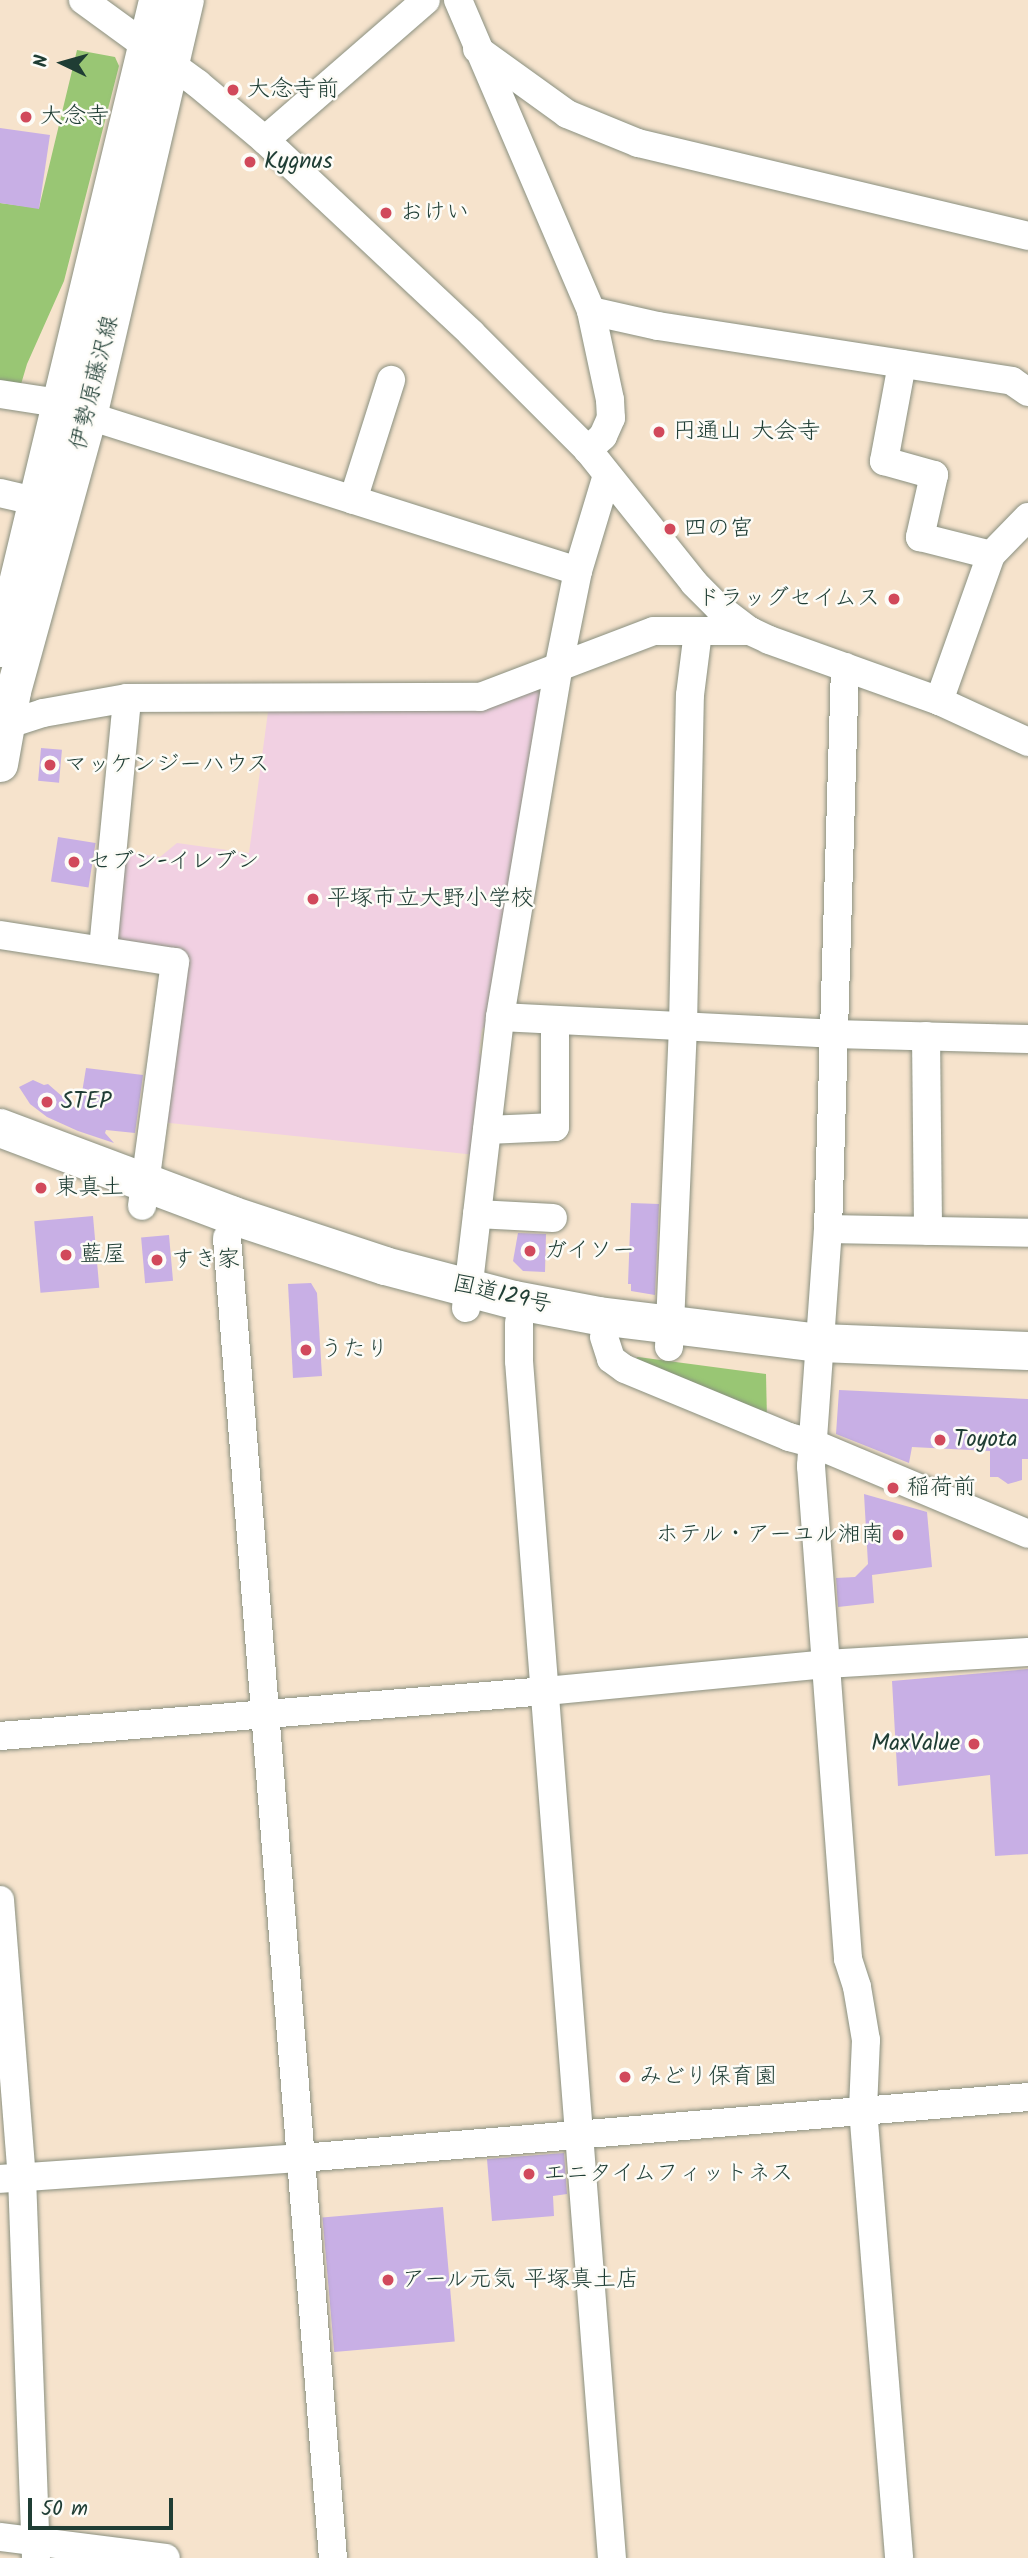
<!DOCTYPE html>
<html>
<head>
<meta charset="utf-8">
<style>
  body { margin:0 }
  #map { position:relative; width:1028px; height:2558px; overflow:hidden; background:#f6e3cc; font-family:Kalam,"Klee One",sans-serif }
  div>[style] { position:absolute }
  .built>* { inset:0; background:#f1d0e2 }
  .green>* { inset:0; background:#99c674 }
  .building>* { inset:0; background:#c8afe5; transform-origin:0 0 }
  .roads { filter:drop-shadow(0 0 2px #8a9080) drop-shadow(0 0 2px #8a9080) }
  .minor>* { height:28px; margin:-14px; padding:0 14px; transform-origin:14px; border-radius:14px; background:#fff }
  .major>* { height:35px; margin:-17.5px; padding:0 17.5px; transform-origin:17.5px; border-radius:17.5px; background:#fff }
  .highway>* { height:38px; margin:-19px; padding:0 19px; transform-origin:19px; border-radius:19px; background:#fff }
  .dots>* { width:19px; height:19px; translate:-50% -50%; box-sizing:border-box; border:4px solid #fdfcf7; border-radius:50% }
  span { translate:-50% -50%; white-space:nowrap; text-align:center; line-height:1.15; -webkit-text-stroke:5px #fdfcf7; paint-order:stroke }
  .poi-label { font-size:23px; color:#1f3d34 }
  .left { translate:0 -50%; text-align:left }
  .right { translate:-100% -50%; text-align:right }
  .street-label { font-size:23px; color:#1f3d34 }
  .north { position:absolute; left:28px; top:28px; width:70px; height:70px; -webkit-text-stroke:5px #fdfcf7; paint-order:stroke; rotate:275deg; font-size:19px; font-weight:700; line-height:28px; text-align:center; color:#1f3d34 }
  .north::after { content:''; display:block; margin:auto; width:24px; height:32px; background:#1f3d34; clip-path:polygon(50% 0,100% 100%,50% 72%,0 100%) }
  .scale { position:absolute; left:28px; top:2498px; width:145px; height:32px; box-sizing:border-box; border:4px solid #1f3d34; border-top:0; padding-left:9px; font-size:21px; line-height:24px; white-space:nowrap; color:#1f3d34; -webkit-text-stroke:5px #fdfcf7; paint-order:stroke }
</style>
</head>
<body>
<div id="map">
  <div class="built">
    <i style="clip-path:polygon(544px 687px,491px 1021px,482px 1029px,479px 1053px,486px 1063px,476px 1155px,160px 1122px,182px 959px,114px 948px,121px 851px,160px 857px,177px 843px,249px 853px,270px 697px)"></i>
  </div>
  <div class="green">
    <i style="clip-path:polygon(77px 50px,115px 57px,119px 66px,64px 281px,27px 364px,19px 391px,0 388px,0 203px,39px 208px)"></i>
    <i style="clip-path:polygon(638px 1357px,766px 1374px,767px 1421px,634px 1359px)"></i>
  </div>
  <div class="building">
    <i style="clip-path:polygon(0 128px,50px 135px,39px 209px,0 203px)"></i>
    <i style="left:41px;top:748px;width:21px;height:33px;rotate:5deg"></i>
    <i style="left:58px;top:837px;width:38px;height:45px;rotate:9deg"></i>
    <i style="clip-path:polygon(86px 1068px,143px 1075px,135px 1133px,106px 1130px,105px 1133px,114px 1143px,78px 1131px,47px 1117px,30px 1104px,19px 1087px,33px 1080px,44px 1085px,48px 1084px,79px 1111px)"></i>
    <i style="clip-path:polygon(631px 1203px,659px 1204px,655px 1295px,631px 1291px,631px 1284px,628px 1284px)"></i>
    <i style="left:93px;top:1216px;width:72px;height:59px;rotate:85deg"></i>
    <i style="clip-path:polygon(518px 1233px,546px 1234px,545px 1272px,523px 1271px,513px 1261px)"></i>
    <i style="left:169px;top:1235px;width:46px;height:28px;rotate:85deg"></i>
    <i style="clip-path:polygon(311px 1283px,317px 1293px,322px 1376px,293px 1378px,288px 1284px)"></i>
    <i style="clip-path:polygon(839px 1390px,1028px 1399px,1028px 1459px,1022px 1459px,1022px 1480px,1008px 1484px,998px 1477px,990px 1477px,990px 1451px,912px 1447px,909px 1463px,836px 1434px)"></i>
    <i style="clip-path:polygon(864px 1494px,927px 1512px,932px 1567px,872px 1575px,874px 1603px,838px 1607px,836px 1578px,855px 1577px,868px 1564px)"></i>
    <i style="clip-path:polygon(1028px 1669px,1028px 1854px,995px 1856px,990px 1775px,898px 1786px,892px 1681px)"></i>
    <i style="clip-path:polygon(564px 2153px,567px 2194px,553px 2196px,554px 2216px,492px 2221px,487px 2159px)"></i>
    <i style="left:443px;top:2207px;width:135px;height:121px;rotate:85deg"></i>
  </div>
  <div class="roads">
    <div class="minor">
      <i style="left:83px;top:0;width:142px;rotate:36.1deg"></i>
      <i style="left:198px;top:84px;width:87px;rotate:39.9deg"></i>
      <i style="left:265px;top:140px;width:282px;rotate:43.1deg"></i>
      <i style="left:471px;top:333px;width:165px;rotate:45deg"></i>
      <i style="left:588px;top:450px;width:170px;rotate:51.4deg"></i>
      <i style="left:694px;top:583px;width:34px;rotate:45deg"></i>
      <i style="left:718px;top:607px;width:40px;rotate:37deg"></i>
      <i style="left:750px;top:631px;width:21px;rotate:25deg"></i>
      <i style="left:769px;top:640px;width:181px;rotate:19.7deg"></i>
      <i style="left:939px;top:701px;width:98px;rotate:24.7deg"></i>
      <i style="left:458px;top:0;width:338px;rotate:66.8deg"></i>
      <i style="left:591px;top:311px;width:91px;rotate:77.9deg"></i>
      <i style="left:610px;top:400px;width:18px;rotate:87deg"></i>
      <i style="left:611px;top:418px;width:20px;rotate:114deg"></i>
      <i style="left:603px;top:436px;width:21px;rotate:137deg"></i>
      <i style="left:477px;top:49px;width:111px;rotate:35.8deg"></i>
      <i style="left:567px;top:114px;width:77px;rotate:22.2deg"></i>
      <i style="left:638px;top:143px;width:401px;rotate:13.4deg"></i>
      <i style="left:265px;top:140px;width:213px;rotate:-41deg"></i>
      <i style="left:591px;top:311px;width:69px;rotate:12.6deg"></i>
      <i style="left:658px;top:326px;width:358px;rotate:8.8deg"></i>
      <i style="left:1012px;top:381px;width:19px;rotate:35deg"></i>
      <i style="left:902px;top:364px;width:99px;rotate:100.5deg"></i>
      <i style="left:884px;top:461px;width:52px;rotate:15.6deg"></i>
      <i style="left:934px;top:475px;width:64px;rotate:102.7deg"></i>
      <i style="left:920px;top:537px;width:73px;rotate:14.2deg"></i>
      <i style="left:0;top:394px;width:60px;rotate:8.7deg"></i>
      <i style="left:89px;top:416px;width:513px;rotate:17.59deg"></i>
      <i style="left:0;top:493px;width:36px;rotate:13deg"></i>
      <i style="left:353px;top:500px;width:126px;rotate:-72.4deg"></i>
      <i style="left:845px;top:667px;width:562px;rotate:91.73deg"></i>
      <i style="left:828px;top:1229px;width:238px;rotate:94.1deg"></i>
      <i style="left:811px;top:1466px;width:494px;rotate:85.7deg"></i>
      <i style="left:848px;top:1959px;width:29px;rotate:72deg"></i>
      <i style="left:857px;top:1987px;width:54px;rotate:80.4deg"></i>
      <i style="left:866px;top:2040px;width:69px;rotate:92.5deg"></i>
      <i style="left:863px;top:2109px;width:450px;rotate:85.4deg"></i>
      <i style="left:939px;top:701px;width:155px;rotate:-70.4deg"></i>
      <i style="left:991px;top:555px;width:53px;rotate:-45.8deg"></i>
      <i style="left:0;top:731px;width:8px;rotate:-45deg"></i>
      <i style="left:6px;top:725px;width:39px;rotate:-18deg"></i>
      <i style="left:43px;top:713px;width:85px;rotate:-10.1deg"></i>
      <i style="left:127px;top:698px;width:353px;rotate:-0.2deg"></i>
      <i style="left:480px;top:697px;width:186px;rotate:-20.8deg"></i>
      <i style="left:654px;top:631px;width:96px"></i>
      <i style="left:0;top:935px;width:177px;rotate:8.8deg"></i>
      <i style="left:175px;top:962px;width:246px;rotate:97.7deg"></i>
      <i style="left:103px;top:949px;width:252px;rotate:-84.5deg"></i>
      <i style="left:500px;top:1017px;width:333px;rotate:2.9deg"></i>
      <i style="left:833px;top:1034px;width:195px;rotate:1.5deg"></i>
      <i style="left:926px;top:1036px;width:195px;rotate:89.4deg"></i>
      <i style="left:487px;top:1130px;width:68px;rotate:-2.5deg"></i>
      <i style="left:555px;top:1127px;width:107px;rotate:-90deg"></i>
      <i style="left:477px;top:1214px;width:76px;rotate:3deg"></i>
      <i style="left:828px;top:1229px;width:200px;rotate:1.1deg"></i>
      <i style="left:227px;top:1238px;width:1324px;rotate:85.41deg"></i>
      <i style="left:466px;top:1308px;width:293px;rotate:-83.3deg"></i>
      <i style="left:500px;top:1017px;width:357px;rotate:-80.5deg"></i>
      <i style="left:559px;top:665px;width:96px;rotate:-78.6deg"></i>
      <i style="left:578px;top:571px;width:100px;rotate:-73.2deg"></i>
      <i style="left:519px;top:1323px;width:38px;rotate:90deg"></i>
      <i style="left:519px;top:1361px;width:1201px;rotate:85.56deg"></i>
      <i style="left:604px;top:1337px;width:23px;rotate:72deg"></i>
      <i style="left:611px;top:1359px;width:17px;rotate:36deg"></i>
      <i style="left:625px;top:1369px;width:178px;rotate:22.5deg"></i>
      <i style="left:789px;top:1437px;width:24px;rotate:15deg"></i>
      <i style="left:812px;top:1443px;width:234px;rotate:22.8deg"></i>
      <i style="left:669px;top:1347px;width:321px;rotate:-87.5deg"></i>
      <i style="left:683px;top:1026px;width:331px;rotate:-88.8deg"></i>
      <i style="left:690px;top:695px;width:64px;rotate:-82.8deg"></i>
      <i style="left:0;top:1736px;width:548px;rotate:-4.71deg"></i>
      <i style="left:546px;top:1691px;width:281px;rotate:-5.5deg"></i>
      <i style="left:826px;top:1664px;width:202px;rotate:-3.4deg"></i>
      <i style="left:0;top:1900px;width:278px;rotate:85.5deg"></i>
      <i style="left:22px;top:2177px;width:381px;rotate:87.9deg"></i>
      <i style="left:0;top:2179px;width:303px;rotate:-4deg"></i>
      <i style="left:302px;top:2158px;width:729px;rotate:-4.8deg"></i>
      <i style="left:0;top:2537px;width:167px;rotate:7.2deg"></i>
    </div>
    <div class="major">
      <i style="left:0;top:649px;width:667px;rotate:-76.48deg"></i>
      <i style="left:0;top:764px;width:74px;rotate:-79.9deg"></i>
      <i style="left:13px;top:691px;width:285px;rotate:-74.6deg"></i>
      <i style="left:89px;top:416px;width:427px;rotate:-76.9deg"></i>
    </div>
    <div class="highway">
      <i style="left:0;top:1128px;width:247px;rotate:20.6deg"></i>
      <i style="left:231px;top:1215px;width:162px;rotate:18.3deg"></i>
      <i style="left:385px;top:1266px;width:133px;rotate:14.8deg"></i>
      <i style="left:514px;top:1300px;width:86px;rotate:10.7deg"></i>
      <i style="left:599px;top:1316px;width:223px;rotate:7deg"></i>
      <i style="left:820px;top:1343px;width:208px;rotate:2.2deg"></i>
    </div>
  </div>
  <div class="dots">
    <i style="left:233px;top:90px;background:#d1495b"></i>
    <i style="left:26px;top:117px;background:#d1495b"></i>
    <i style="left:250px;top:162px;background:#d1495b"></i>
    <i style="left:386px;top:213px;background:#d1495b"></i>
    <i style="left:659px;top:432px;background:#d1495b"></i>
    <i style="left:670px;top:529px;background:#d1495b"></i>
    <i style="left:894px;top:599px;background:#d1495b"></i>
    <i style="left:50px;top:765px;background:#d1495b"></i>
    <i style="left:74px;top:862px;background:#d1495b"></i>
    <i style="left:313px;top:899px;background:#d1495b"></i>
    <i style="left:47px;top:1102px;background:#d1495b"></i>
    <i style="left:41px;top:1188px;background:#d1495b"></i>
    <i style="left:530px;top:1251px;background:#d1495b"></i>
    <i style="left:66px;top:1255px;background:#d1495b"></i>
    <i style="left:157px;top:1260px;background:#d1495b"></i>
    <i style="left:306px;top:1350px;background:#d1495b"></i>
    <i style="left:940px;top:1440px;background:#d1495b"></i>
    <i style="left:893px;top:1488px;background:#d1495b"></i>
    <i style="left:898px;top:1535px;background:#d1495b"></i>
    <i style="left:974px;top:1744px;background:#d1495b"></i>
    <i style="left:625px;top:2077px;background:#d1495b"></i>
    <i style="left:529px;top:2174px;background:#d1495b"></i>
    <i style="left:388px;top:2280px;background:#d1495b"></i>
  </div>
  <div class="poi-label">
    <span class="left" style="left:247px;top:90px">大念寺前</span>
    <span class="left" style="left:40px;top:117px">大念寺</span>
    <span class="left" style="left:264px;top:162px">Kygnus</span>
    <span class="left" style="left:400px;top:213px">おけい</span>
    <span class="left" style="left:673px;top:432px">円通山 大会寺</span>
    <span class="left" style="left:684px;top:529px">四の宮</span>
    <span class="right" style="left:880px;top:599px">ドラッグセイムス</span>
    <span class="left" style="left:64px;top:765px">マッケンジーハウス</span>
    <span class="left" style="left:88px;top:862px">セブン-イレブン</span>
    <span class="left" style="left:327px;top:899px">平塚市立大野小学校</span>
    <span class="left" style="left:61px;top:1102px">STEP</span>
    <span class="left" style="left:55px;top:1188px">東真土</span>
    <span class="left" style="left:544px;top:1251px">ガイソー</span>
    <span class="left" style="left:80px;top:1255px">藍屋</span>
    <span class="left" style="left:171px;top:1260px">すき家</span>
    <span class="left" style="left:320px;top:1350px">うたり</span>
    <span class="left" style="left:954px;top:1440px">Toyota</span>
    <span class="left" style="left:907px;top:1488px">稲荷前</span>
    <span class="right" style="left:884px;top:1535px">ホテル・アーユル湘南</span>
    <span class="right" style="left:960px;top:1744px">MaxValue</span>
    <span class="left" style="left:639px;top:2077px">みどり保育園</span>
    <span class="left" style="left:543px;top:2174px">エニタイムフィットネス</span>
    <span class="left" style="left:402px;top:2280px">アール元気 平塚真土店</span>
  </div>
  <div class="street-label">
    <span style="left:95px;top:383px;rotate:-76deg">伊勢原藤沢線</span>
    <span style="left:502px;top:1295px;rotate:13deg">国道129号</span>
  </div>
  <div class="north">N</div>
  <div class="scale">50 m</div>
</div>
</body>
</html>
